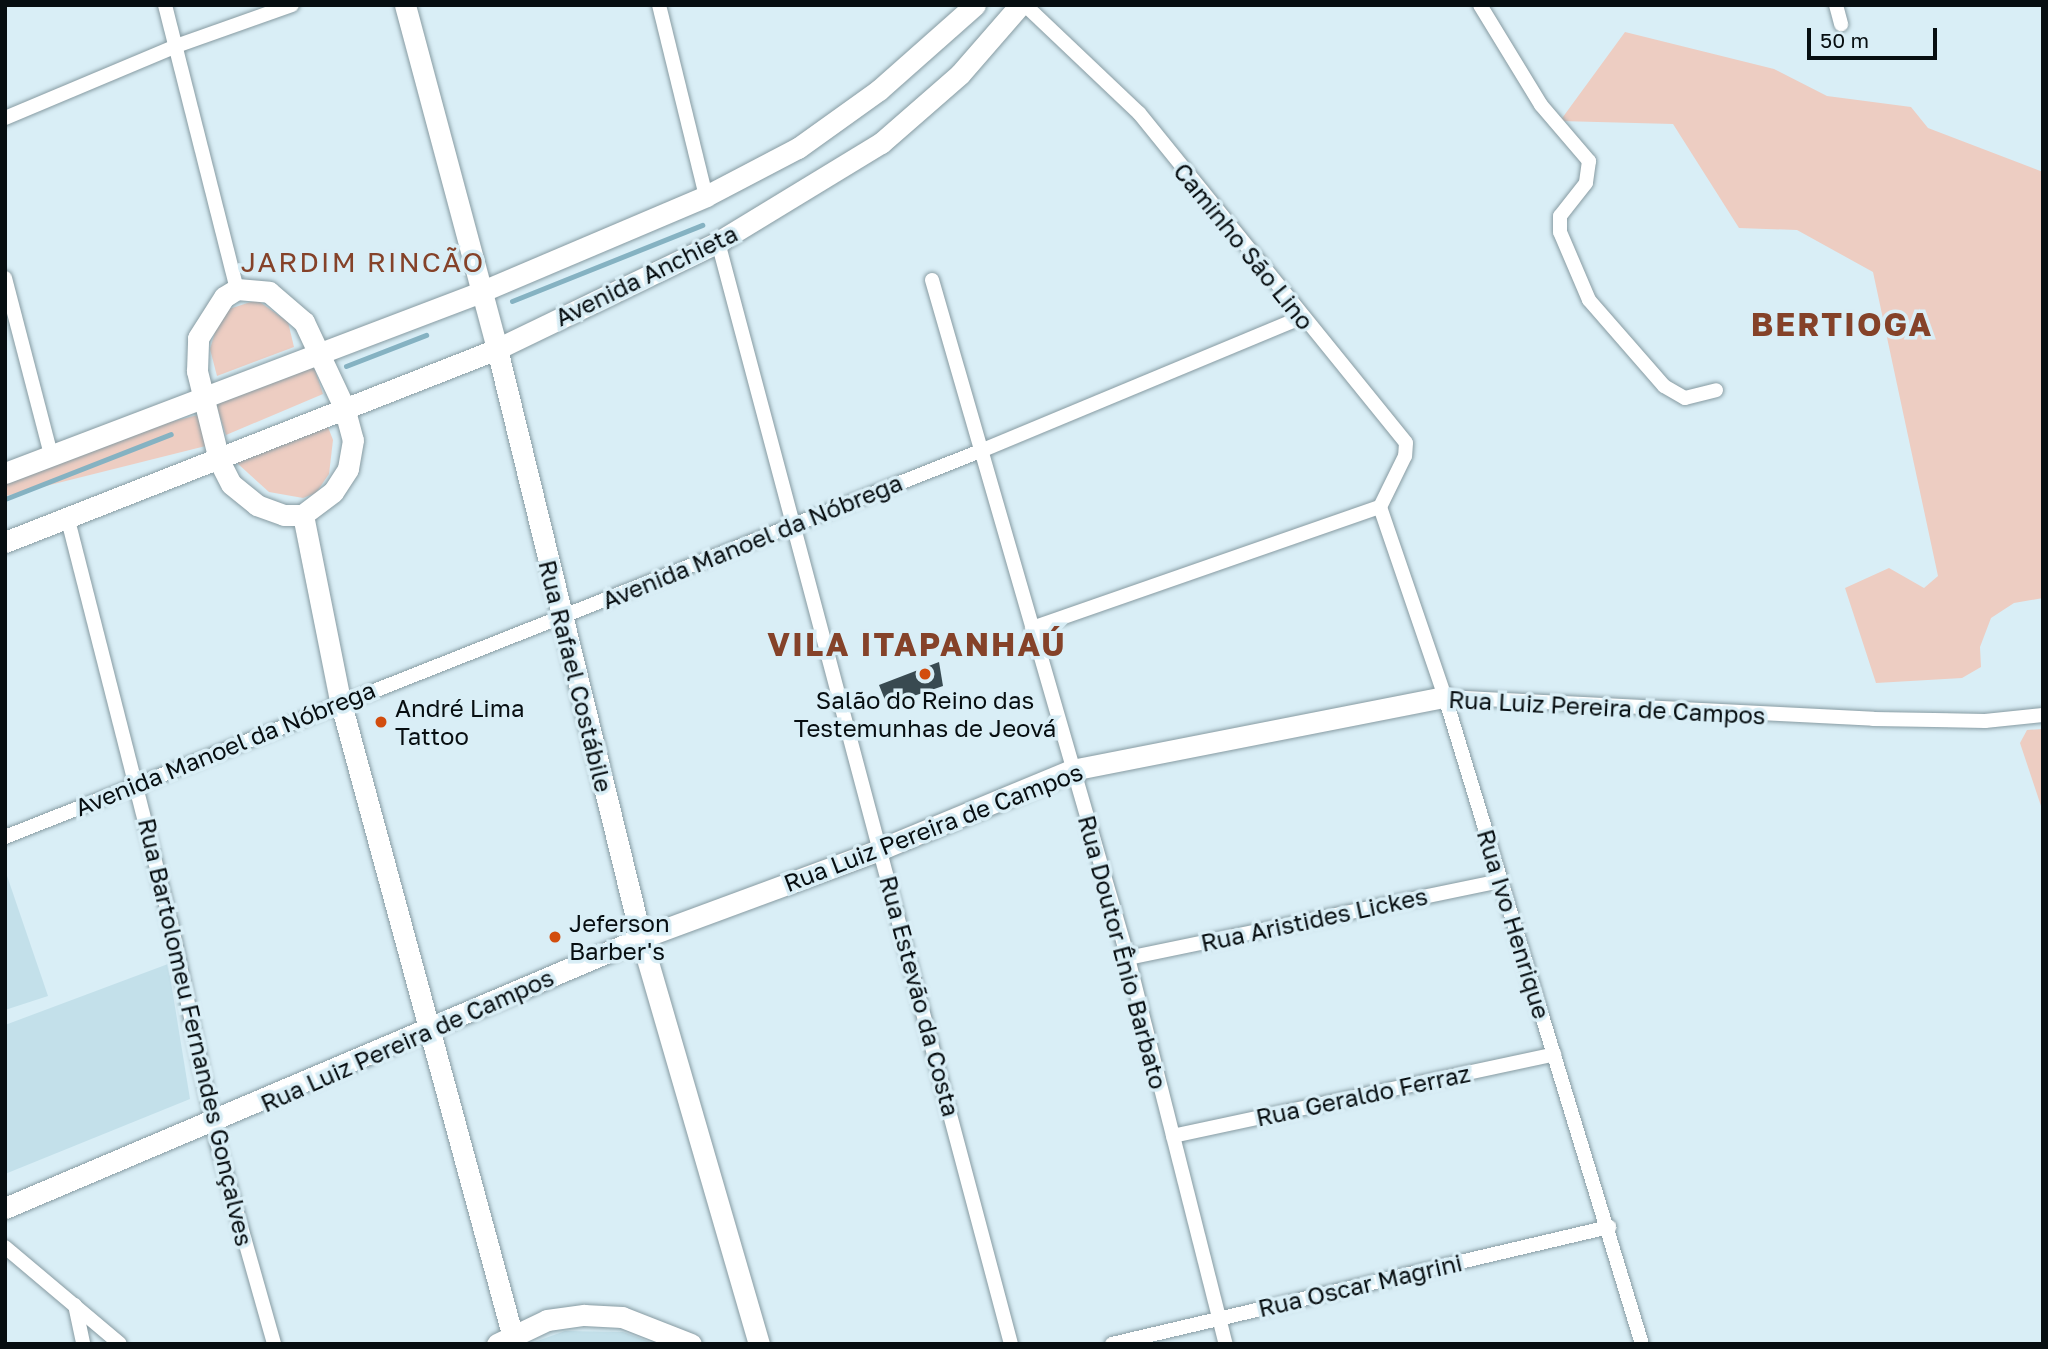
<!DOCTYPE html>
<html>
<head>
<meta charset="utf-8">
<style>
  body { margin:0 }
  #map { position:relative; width:2048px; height:1349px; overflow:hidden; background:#d9eef6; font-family:"Golos Text",sans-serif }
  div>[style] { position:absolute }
  .built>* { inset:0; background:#c3e0ea }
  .green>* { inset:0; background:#edcdc2; transform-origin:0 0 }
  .stream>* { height:5px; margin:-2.5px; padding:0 2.5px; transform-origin:2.5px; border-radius:2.5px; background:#85b2c2 }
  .building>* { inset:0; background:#394a51 }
  .roads { filter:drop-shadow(0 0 2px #879ba2) drop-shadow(0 0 2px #879ba2) }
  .street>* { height:14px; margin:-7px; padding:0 7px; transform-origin:7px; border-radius:7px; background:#fff }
  .secondary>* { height:21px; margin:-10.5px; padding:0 10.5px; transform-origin:10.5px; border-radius:10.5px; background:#fff }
  .dots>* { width:19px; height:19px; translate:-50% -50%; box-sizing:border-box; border:4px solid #d9eef6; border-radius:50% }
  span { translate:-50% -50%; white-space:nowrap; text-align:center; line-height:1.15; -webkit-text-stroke:7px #d9eef6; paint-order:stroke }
  .street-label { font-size:24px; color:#070e11 }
  .poi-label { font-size:24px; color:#070e11 }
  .left { translate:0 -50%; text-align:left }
  .quarter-label { font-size:28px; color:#854229; letter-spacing:2px }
  .district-label { font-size:32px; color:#854229; font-weight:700; letter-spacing:2px }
  .frame { position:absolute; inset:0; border:7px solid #070e11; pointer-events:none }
  .scale { position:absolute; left:1807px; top:28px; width:130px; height:32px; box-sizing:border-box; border:4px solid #070e11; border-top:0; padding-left:9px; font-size:21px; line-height:24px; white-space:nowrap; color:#070e11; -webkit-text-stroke:5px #d9eef6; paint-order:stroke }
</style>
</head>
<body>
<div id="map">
  <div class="built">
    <i style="clip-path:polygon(5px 870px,48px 996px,5px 1010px)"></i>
    <i style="clip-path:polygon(168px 964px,190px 1099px,5px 1174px,5px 1025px)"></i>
    <i style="clip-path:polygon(565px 1331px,623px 1332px,655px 1344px,529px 1344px)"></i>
  </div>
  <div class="green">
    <i style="clip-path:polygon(1625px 32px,1774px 69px,1827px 96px,1911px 107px,1928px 128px,2043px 172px,2043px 598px,2014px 603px,1991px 618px,1980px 647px,1981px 667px,1962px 678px,1876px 683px,1845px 588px,1889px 568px,1924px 588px,1938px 576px,1873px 272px,1797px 230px,1739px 228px,1673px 124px,1560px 121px)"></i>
    <i style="clip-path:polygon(257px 300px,288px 322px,294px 347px,217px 376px,210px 349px,216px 329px,229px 309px)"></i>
    <i style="clip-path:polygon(314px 367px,323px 394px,226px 435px,216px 404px)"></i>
    <i style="left:198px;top:415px;width:32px;height:207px;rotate:76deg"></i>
    <i style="clip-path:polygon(328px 427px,333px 440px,329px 474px,316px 493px,303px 498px,269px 492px,237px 463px)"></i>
    <i style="clip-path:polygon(2043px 729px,2043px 812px,2020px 743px,2027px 730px)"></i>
  </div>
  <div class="stream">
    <i style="left:512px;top:301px;width:205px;rotate:-21.8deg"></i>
    <i style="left:346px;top:366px;width:86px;rotate:-21.2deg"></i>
    <i style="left:5px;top:499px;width:178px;rotate:-21.4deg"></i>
  </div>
  <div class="building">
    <i style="clip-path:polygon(939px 662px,943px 686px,887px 705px,879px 685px)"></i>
  </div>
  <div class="roads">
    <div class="street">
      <i style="left:165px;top:5px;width:293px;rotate:75.8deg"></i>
      <i style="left:659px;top:5px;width:197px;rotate:76.2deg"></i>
      <i style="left:1025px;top:5px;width:157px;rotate:43.5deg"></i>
      <i style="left:1139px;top:113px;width:424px;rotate:51deg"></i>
      <i style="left:1406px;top:443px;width:13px;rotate:94deg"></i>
      <i style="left:1405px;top:456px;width:57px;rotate:116.1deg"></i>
      <i style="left:1480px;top:5px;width:117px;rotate:58.6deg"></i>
      <i style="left:1541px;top:105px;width:74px;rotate:49.4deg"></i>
      <i style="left:1589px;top:161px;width:22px;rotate:98deg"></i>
      <i style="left:1586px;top:183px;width:42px;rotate:128.2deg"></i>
      <i style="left:1560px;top:216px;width:16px;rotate:90deg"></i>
      <i style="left:1560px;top:232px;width:74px;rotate:66.9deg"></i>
      <i style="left:1589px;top:300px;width:114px;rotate:48.9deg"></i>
      <i style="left:1664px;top:386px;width:24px;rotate:30deg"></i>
      <i style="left:1685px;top:398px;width:32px;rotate:-14deg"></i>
      <i style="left:1836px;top:5px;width:20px;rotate:75deg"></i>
      <i style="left:5px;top:118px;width:186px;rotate:-22.8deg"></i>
      <i style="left:176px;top:46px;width:123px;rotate:-19.5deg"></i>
      <i style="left:718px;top:242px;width:1140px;rotate:75.11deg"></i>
      <i style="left:5px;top:278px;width:182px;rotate:75.4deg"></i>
      <i style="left:932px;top:280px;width:706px;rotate:73.88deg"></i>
      <i style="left:1128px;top:958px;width:398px;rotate:75.8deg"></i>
      <i style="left:1380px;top:507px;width:201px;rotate:71.1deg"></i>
      <i style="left:1445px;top:697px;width:676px;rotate:73.07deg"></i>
      <i style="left:67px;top:516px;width:420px;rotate:75.7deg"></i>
      <i style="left:171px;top:923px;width:224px;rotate:78.1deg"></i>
      <i style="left:217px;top:1142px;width:210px;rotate:74.2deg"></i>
      <i style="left:1032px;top:628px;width:368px;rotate:-19.2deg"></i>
      <i style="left:1445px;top:697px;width:429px;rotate:2.9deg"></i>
      <i style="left:1873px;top:719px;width:112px;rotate:1deg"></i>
      <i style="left:1985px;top:721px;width:58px;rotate:-5.9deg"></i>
      <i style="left:5px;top:837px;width:1046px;rotate:-21.59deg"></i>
      <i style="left:978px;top:452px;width:351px;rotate:-22.6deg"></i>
      <i style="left:1128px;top:958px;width:380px;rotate:-11.7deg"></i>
      <i style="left:1173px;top:1136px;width:390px;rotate:-12.1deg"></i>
      <i style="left:5px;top:1247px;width:150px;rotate:40.1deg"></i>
      <i style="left:75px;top:1305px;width:40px;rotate:78deg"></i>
      <i style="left:1112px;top:1344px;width:511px;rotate:-13.25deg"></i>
    </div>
    <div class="secondary">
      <i style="left:405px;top:5px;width:356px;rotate:75deg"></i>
      <i style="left:497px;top:349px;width:606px;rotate:76.26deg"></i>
      <i style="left:641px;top:938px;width:423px;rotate:73.8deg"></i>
      <i style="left:237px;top:289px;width:32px;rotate:5deg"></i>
      <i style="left:269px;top:292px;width:46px;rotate:40.6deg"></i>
      <i style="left:304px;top:322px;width:94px;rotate:64.8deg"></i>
      <i style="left:344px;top:407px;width:34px;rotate:75deg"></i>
      <i style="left:353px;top:440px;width:29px;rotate:100deg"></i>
      <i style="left:348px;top:469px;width:27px;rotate:123deg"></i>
      <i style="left:333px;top:492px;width:38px;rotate:143deg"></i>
      <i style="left:303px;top:515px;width:19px;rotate:180deg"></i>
      <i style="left:284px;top:515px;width:29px;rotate:-160deg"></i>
      <i style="left:257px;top:505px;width:33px;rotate:-141deg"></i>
      <i style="left:231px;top:484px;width:27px;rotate:-117deg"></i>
      <i style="left:219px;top:460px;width:92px;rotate:-103.9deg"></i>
      <i style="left:197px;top:371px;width:33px;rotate:-88deg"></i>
      <i style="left:198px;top:338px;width:49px;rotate:-57.6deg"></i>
      <i style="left:224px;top:297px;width:15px;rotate:-32deg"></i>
      <i style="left:5px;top:473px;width:506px;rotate:-20.83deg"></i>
      <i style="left:478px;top:293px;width:248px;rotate:-23deg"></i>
      <i style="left:706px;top:196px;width:104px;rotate:-27.6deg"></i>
      <i style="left:798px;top:148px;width:100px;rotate:-35.6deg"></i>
      <i style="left:879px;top:90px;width:128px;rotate:-41.5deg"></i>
      <i style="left:303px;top:515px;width:189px;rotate:78.7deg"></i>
      <i style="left:340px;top:700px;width:657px;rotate:74.82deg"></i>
      <i style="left:5px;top:542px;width:529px;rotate:-21.42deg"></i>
      <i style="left:497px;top:349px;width:246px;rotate:-25.8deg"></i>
      <i style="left:718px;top:242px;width:191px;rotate:-31.3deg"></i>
      <i style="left:881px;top:143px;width:105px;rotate:-41.1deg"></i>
      <i style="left:960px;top:74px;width:91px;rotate:-49deg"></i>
      <i style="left:5px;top:1208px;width:691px;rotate:-23deg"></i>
      <i style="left:641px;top:938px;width:256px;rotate:-20.3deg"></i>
      <i style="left:881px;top:849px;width:207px;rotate:-22.5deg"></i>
      <i style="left:1072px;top:770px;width:380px;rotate:-11.1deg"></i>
      <i style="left:497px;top:1344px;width:55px;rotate:-25.6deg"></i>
      <i style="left:547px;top:1320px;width:37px;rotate:-8deg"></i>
      <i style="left:584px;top:1315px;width:38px;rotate:3deg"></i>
      <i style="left:622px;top:1317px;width:74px;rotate:21.4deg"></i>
    </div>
  </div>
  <div class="dots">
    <i style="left:925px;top:674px;background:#d24d0e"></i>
    <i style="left:381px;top:722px;background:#d24d0e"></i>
    <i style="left:555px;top:937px;background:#d24d0e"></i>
  </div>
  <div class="street-label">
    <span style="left:1244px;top:246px;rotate:51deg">Caminho São Lino</span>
    <span style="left:646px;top:275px;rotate:-26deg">Avenida Anchieta</span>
    <span style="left:752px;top:541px;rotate:-22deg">Avenida Manoel da Nóbrega</span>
    <span style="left:576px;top:676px;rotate:76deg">Rua Rafael Costábile</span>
    <span style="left:1607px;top:707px;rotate:3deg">Rua Luiz Pereira de Campos</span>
    <span style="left:225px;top:748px;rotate:-22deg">Avenida Manoel da Nóbrega</span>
    <span style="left:933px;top:827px;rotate:-21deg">Rua Luiz Pereira de Campos</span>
    <span style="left:1314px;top:919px;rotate:-12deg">Rua Aristides Lickes</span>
    <span style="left:1514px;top:924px;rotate:73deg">Rua Ivo Henrique</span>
    <span style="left:1123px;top:952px;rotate:75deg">Rua Doutor Ênio Barbato</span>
    <span style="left:920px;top:996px;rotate:75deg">Rua Estevão da Costa</span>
    <span style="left:196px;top:1032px;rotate:77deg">Rua Bartolomeu Fernandes Gonçalves</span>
    <span style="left:407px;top:1040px;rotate:-24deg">Rua Luiz Pereira de Campos</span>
    <span style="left:1363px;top:1095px;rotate:-12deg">Rua Geraldo Ferraz</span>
    <span style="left:1360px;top:1285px;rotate:-13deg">Rua Oscar Magrini</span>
  </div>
  <div class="poi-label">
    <span style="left:925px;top:714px">Salão do Reino das<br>Testemunhas de Jeová</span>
    <span class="left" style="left:395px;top:722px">André Lima<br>Tattoo</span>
    <span class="left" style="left:569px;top:937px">Jeferson<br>Barber's</span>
  </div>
  <div class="quarter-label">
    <span style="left:363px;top:262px">JARDIM RINCÃO</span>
  </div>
  <div class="district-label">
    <span style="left:1842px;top:324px">BERTIOGA</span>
    <span style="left:917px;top:644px">VILA ITAPANHAÚ</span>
  </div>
  <div class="frame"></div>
  <div class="scale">50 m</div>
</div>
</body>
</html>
